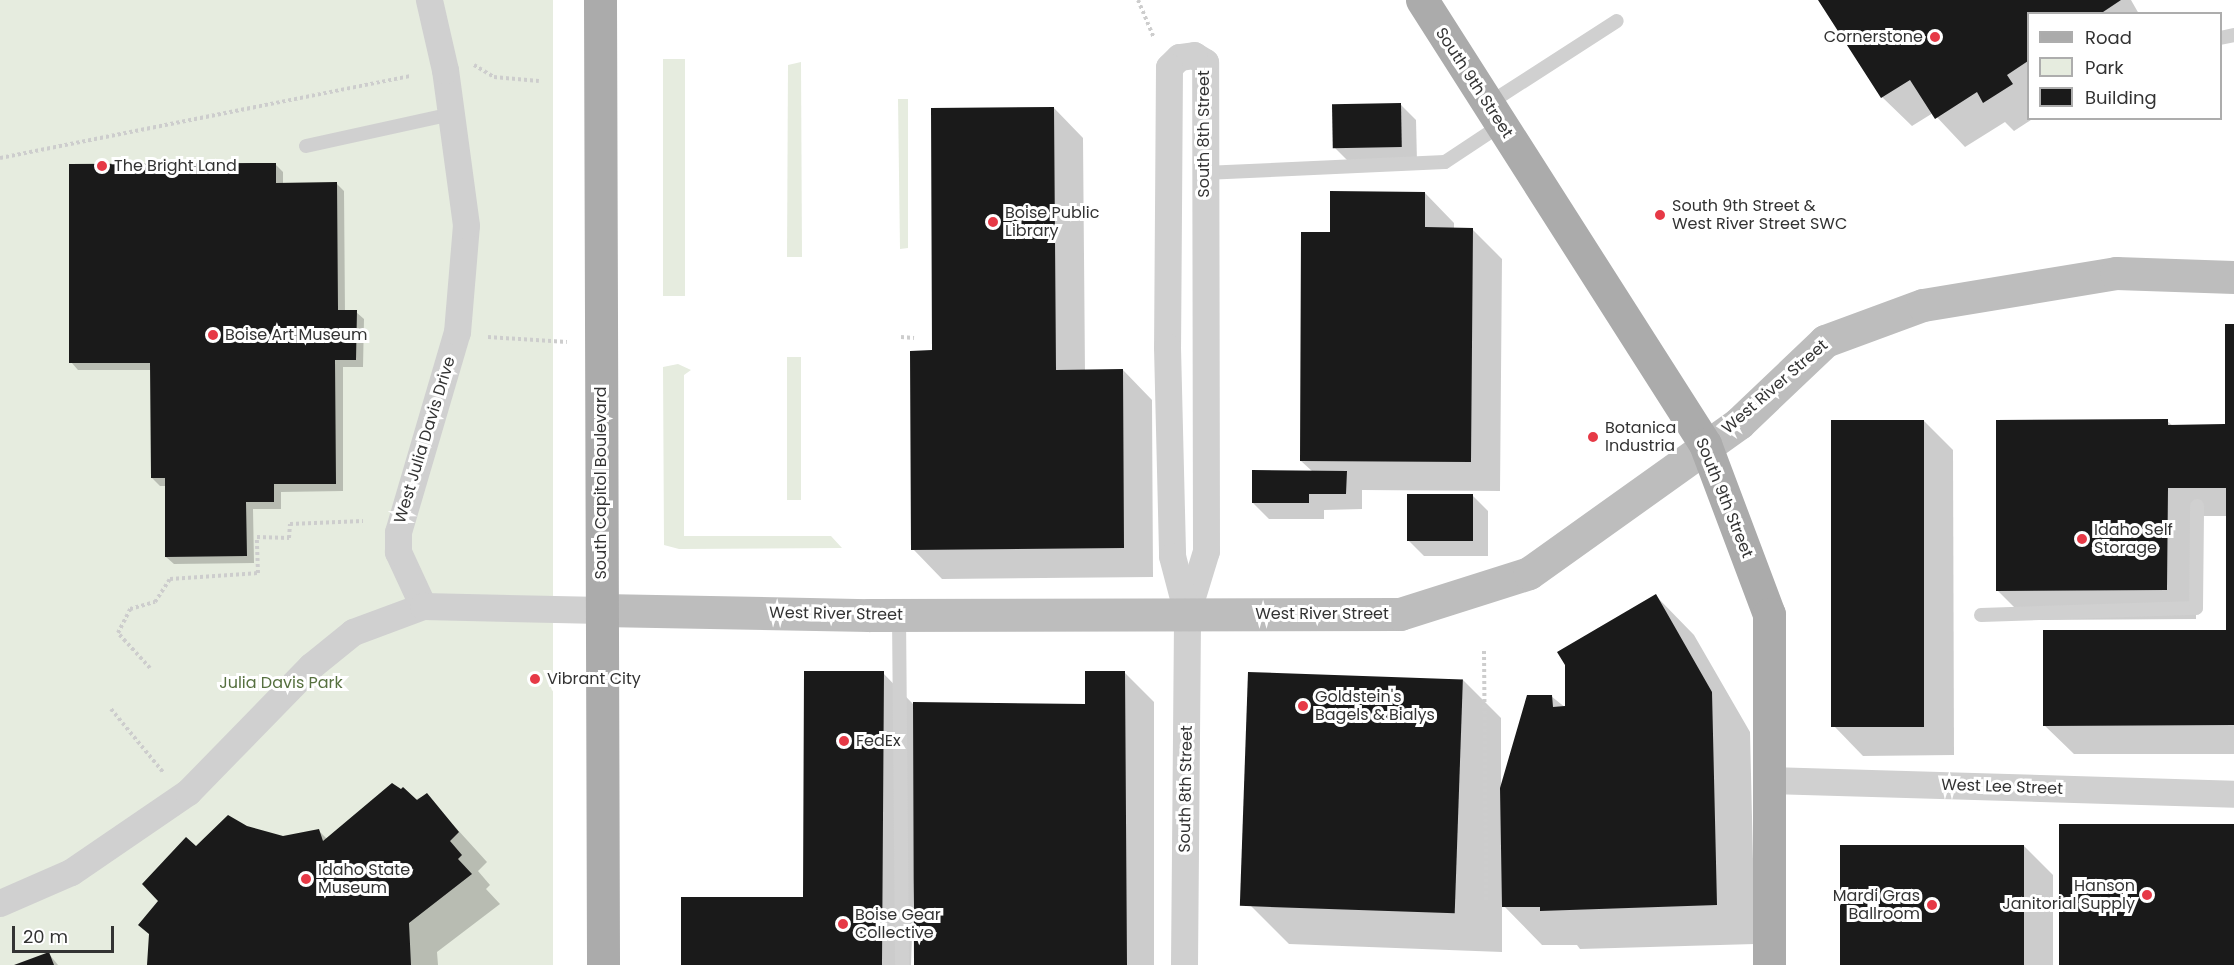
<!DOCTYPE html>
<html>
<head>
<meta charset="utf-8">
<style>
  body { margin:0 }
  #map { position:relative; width:2234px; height:965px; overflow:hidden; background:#fff; font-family:Poppins,sans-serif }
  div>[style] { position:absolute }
  .green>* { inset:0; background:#e6ecdf; transform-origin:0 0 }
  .shadow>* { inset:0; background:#0003 }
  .building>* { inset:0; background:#1a1a1a; transform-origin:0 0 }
  .path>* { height:4px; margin-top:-2px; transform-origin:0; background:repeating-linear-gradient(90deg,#cdcdcd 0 3px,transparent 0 6px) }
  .lane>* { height:14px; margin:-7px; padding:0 7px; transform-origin:7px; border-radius:7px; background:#d0d0d0 }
  .street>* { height:27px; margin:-13.5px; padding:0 13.5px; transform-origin:13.5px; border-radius:13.5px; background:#d0d0d0 }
  .secondary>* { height:33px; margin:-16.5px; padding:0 16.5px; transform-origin:16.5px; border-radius:16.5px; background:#bdbdbd }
  .primary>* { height:33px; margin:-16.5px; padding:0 16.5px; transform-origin:16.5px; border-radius:16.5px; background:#ababab }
  .dots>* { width:16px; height:16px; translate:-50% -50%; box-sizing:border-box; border:3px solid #fff; border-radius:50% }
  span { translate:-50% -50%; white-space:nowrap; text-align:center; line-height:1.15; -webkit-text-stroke:6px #fff; paint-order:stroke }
  .poi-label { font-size:16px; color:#333 }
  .right { translate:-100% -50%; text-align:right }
  .left { translate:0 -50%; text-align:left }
  .street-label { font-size:16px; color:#333 }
  .park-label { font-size:16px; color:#56703f }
  .legend { position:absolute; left:2027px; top:12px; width:195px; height:108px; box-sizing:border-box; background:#fff; border:2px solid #adadad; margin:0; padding:8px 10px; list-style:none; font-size:18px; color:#333 }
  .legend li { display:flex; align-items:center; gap:12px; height:30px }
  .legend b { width:30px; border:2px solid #adadad }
  .scale { position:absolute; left:12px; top:926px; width:102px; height:27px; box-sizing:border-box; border:3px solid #333; border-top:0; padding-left:8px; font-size:18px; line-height:21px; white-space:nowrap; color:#333; -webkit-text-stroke:4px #fff; paint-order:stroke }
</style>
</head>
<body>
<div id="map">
  <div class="green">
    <i style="left:0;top:0;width:553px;height:965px"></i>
    <i style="left:685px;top:59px;width:237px;height:22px;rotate:90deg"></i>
    <i style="clip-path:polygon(801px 62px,802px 257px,787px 257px,788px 65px)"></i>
    <i style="clip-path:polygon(898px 99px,908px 99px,908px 248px,900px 249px)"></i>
    <i style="left:787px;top:357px;width:14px;height:143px"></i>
    <i style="clip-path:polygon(678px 364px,691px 370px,684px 375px,684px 536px,831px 536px,842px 548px,679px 549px,664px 545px,663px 367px)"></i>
  </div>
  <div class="shadow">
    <i style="clip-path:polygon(1820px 0,2131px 0,2139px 14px,2028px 14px,2028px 118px,2034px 118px,2014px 131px,2005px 122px,1965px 147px,1933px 113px,1912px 126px,1882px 97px)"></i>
    <i style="clip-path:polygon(1400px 104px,1416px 120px,1417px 162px,1351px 164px,1335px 148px)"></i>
    <i style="clip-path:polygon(1054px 108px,1083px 138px,1085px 371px,1123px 370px,1152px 400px,1153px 577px,942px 579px,913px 549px)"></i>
    <i style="clip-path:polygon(275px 164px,283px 172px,283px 184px,337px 184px,344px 191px,345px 312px,356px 312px,364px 319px,363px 367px,343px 367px,343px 491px,281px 492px,281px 509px,253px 509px,254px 563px,174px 564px,166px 557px,166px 486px,160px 486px,152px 478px,152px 370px,78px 370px,71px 362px)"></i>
    <i style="clip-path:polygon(1425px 193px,1454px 223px,1454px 229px,1472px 229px,1502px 259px,1500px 491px,1362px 490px,1362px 509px,1324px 510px,1324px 519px,1269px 519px,1253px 503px,1313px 472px,1301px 461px,1332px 234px)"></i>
    <i style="clip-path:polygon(2234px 326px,2234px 754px,2074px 754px,2044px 725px,2228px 631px,2228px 516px,2197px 516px,2196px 619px,2027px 620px,1997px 590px,2167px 421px,2173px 426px,2227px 426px)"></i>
    <i style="clip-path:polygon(1924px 421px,1953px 450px,1954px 755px,1863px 756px,1834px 726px)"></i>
    <i style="clip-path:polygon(1472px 495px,1488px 511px,1488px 556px,1424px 556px,1408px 540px)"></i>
    <i style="clip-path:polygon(1656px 596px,1694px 635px,1750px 732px,1755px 944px,1580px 949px,1577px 945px,1542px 945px,1502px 904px,1502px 952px,1289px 944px,1250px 905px,1462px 679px,1501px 718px,1501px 787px,1551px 696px,1566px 708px)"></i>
    <i style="clip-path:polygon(883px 673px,913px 704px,1086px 705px,1125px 673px,1154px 702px,1154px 965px,915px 965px,915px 849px,911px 965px,682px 965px,805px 898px)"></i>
    <i style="clip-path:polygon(426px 795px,487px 862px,478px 871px,490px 885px,486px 889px,500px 904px,437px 952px,438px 965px,149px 965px,160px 901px,196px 848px,246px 828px,283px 837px,319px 831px,327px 839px)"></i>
    <i style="clip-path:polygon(2024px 846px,2053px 875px,2053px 965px,1841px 965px)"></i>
    <i style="clip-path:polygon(49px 954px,58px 965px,20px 965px)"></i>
  </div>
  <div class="building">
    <i style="clip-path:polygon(1818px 0,2121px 0,2100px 14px,2028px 14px,2028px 61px,2007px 75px,2013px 84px,1983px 103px,1977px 92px,1935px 119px,1910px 80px,1881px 98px)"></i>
    <i style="left:1401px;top:103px;width:44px;height:69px;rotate:89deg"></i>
    <i style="clip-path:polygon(1054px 107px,1056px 370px,1123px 369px,1124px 548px,911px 550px,910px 351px,932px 350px,931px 108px)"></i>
    <i style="clip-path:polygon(276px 163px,276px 183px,337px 182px,338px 310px,357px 310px,356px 360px,335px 360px,336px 484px,274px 484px,274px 502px,246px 502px,247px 556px,165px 557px,165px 478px,151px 478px,150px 363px,69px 363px,69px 164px)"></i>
    <i style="clip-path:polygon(1330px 191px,1425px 192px,1425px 227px,1473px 228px,1471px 462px,1300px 461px,1301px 232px,1330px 232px)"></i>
    <i style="clip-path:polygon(2225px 324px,2234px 324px,2234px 725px,2043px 726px,2043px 630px,2226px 630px,2226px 488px,2168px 488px,2167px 590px,1996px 591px,1996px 420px,2168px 419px,2168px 425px,2225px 424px)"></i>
    <i style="left:1831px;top:420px;width:93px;height:307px"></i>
    <i style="clip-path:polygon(1252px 470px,1347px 471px,1346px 494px,1309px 494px,1309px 503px,1252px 503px)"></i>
    <i style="left:1407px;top:494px;width:66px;height:47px"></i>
    <i style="clip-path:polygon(1656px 594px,1712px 692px,1717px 905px,1540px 911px,1540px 907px,1502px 907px,1500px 788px,1527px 695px,1552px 695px,1553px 707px,1565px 706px,1565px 665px,1557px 652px)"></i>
    <i style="clip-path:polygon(804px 671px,884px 671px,882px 965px,681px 965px,681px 897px,803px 897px)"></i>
    <i style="clip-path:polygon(1085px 671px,1125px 671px,1127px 965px,914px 965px,913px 702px,1085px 704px)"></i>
    <i style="left:1248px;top:672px;width:215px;height:234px;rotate:2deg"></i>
    <i style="clip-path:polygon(392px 783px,401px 789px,403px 787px,417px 800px,427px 793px,459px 832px,450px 841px,462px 855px,458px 859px,472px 874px,409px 923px,411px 965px,147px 965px,149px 934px,138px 925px,158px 901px,142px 884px,186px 837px,196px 846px,228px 815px,247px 826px,283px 836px,319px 829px,323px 841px)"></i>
    <i style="left:2234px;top:824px;width:141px;height:175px;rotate:90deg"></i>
    <i style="left:1840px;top:845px;width:184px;height:120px"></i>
    <i style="clip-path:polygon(49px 952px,54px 965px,14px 965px)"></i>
  </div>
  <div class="path">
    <i style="left:1138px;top:0;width:41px;rotate:67.2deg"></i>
    <i style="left:474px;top:65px;width:23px;rotate:31deg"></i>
    <i style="left:494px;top:77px;width:45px;rotate:5.1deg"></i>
    <i style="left:0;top:158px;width:419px;rotate:-11.3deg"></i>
    <i style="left:488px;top:337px;width:79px;rotate:3.6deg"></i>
    <i style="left:901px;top:337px;width:13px;rotate:4deg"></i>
    <i style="left:1484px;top:651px;width:251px;rotate:89.5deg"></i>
    <i style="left:150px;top:668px;width:47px;rotate:-132.4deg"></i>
    <i style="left:118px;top:633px;width:27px;rotate:-63deg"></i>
    <i style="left:130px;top:609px;width:26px;rotate:-16deg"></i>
    <i style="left:155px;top:602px;width:27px;rotate:-57deg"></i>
    <i style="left:170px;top:579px;width:88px;rotate:-3.9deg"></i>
    <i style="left:258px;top:573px;width:36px;rotate:-92deg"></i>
    <i style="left:257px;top:537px;width:32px;rotate:2deg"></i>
    <i style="left:289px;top:538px;width:14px;rotate:-86deg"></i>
    <i style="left:290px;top:524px;width:73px;rotate:-2.4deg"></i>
    <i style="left:111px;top:709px;width:82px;rotate:50.5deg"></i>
  </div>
  <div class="lane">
    <i style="left:2220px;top:38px;width:14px;rotate:-12deg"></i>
    <i style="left:1488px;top:104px;width:153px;rotate:-32.8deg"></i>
    <i style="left:306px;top:146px;width:148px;rotate:-12.4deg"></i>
    <i style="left:1204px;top:173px;width:241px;rotate:-2.6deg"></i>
    <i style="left:1445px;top:162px;width:67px;rotate:-33.5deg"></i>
    <i style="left:899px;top:615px;width:350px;rotate:89.5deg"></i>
    <i style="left:1981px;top:615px;width:215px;rotate:-1.9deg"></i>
    <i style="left:2196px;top:608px;width:102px;rotate:-89.4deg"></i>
  </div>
  <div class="street">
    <i style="left:423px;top:606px;width:60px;rotate:-114.8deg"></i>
    <i style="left:398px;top:552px;width:20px;rotate:-90deg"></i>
    <i style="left:398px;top:532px;width:209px;rotate:-73.6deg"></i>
    <i style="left:457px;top:332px;width:107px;rotate:-85.2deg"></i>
    <i style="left:466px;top:225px;width:156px;rotate:-97.7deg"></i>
    <i style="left:445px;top:70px;width:72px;rotate:-102.9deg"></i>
    <i style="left:1769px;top:780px;width:465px;rotate:1.7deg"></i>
    <i style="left:0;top:903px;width:77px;rotate:-23.6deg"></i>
    <i style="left:71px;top:872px;width:142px;rotate:-34.4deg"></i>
    <i style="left:188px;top:792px;width:176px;rotate:-45.7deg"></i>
    <i style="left:311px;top:666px;width:54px;rotate:-39deg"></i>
    <i style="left:353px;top:632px;width:75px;rotate:-20.4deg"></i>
    <i style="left:423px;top:606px;width:179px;rotate:1.3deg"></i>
    <i style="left:1184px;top:965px;width:352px;rotate:-89.5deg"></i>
    <i style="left:1187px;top:613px;width:65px;rotate:-73deg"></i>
    <i style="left:1206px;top:551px;width:489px;rotate:-90.1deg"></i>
    <i style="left:1205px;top:62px;width:13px;rotate:-148deg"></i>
    <i style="left:1194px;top:55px;width:15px;rotate:172deg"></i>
    <i style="left:1179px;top:57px;width:14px;rotate:135deg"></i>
    <i style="left:1169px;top:67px;width:280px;rotate:90.4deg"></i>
    <i style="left:1167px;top:347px;width:209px;rotate:88.6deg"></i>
    <i style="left:1172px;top:556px;width:59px;rotate:75.3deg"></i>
  </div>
  <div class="secondary">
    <i style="left:602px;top:610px;width:267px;rotate:1.1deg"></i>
    <i style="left:869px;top:615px;width:531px;rotate:-0.11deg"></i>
    <i style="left:1400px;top:614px;width:135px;rotate:-17.6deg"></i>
    <i style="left:1529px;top:573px;width:258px;rotate:-35.5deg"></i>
    <i style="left:1739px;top:423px;width:119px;rotate:-43.6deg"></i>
    <i style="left:1825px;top:341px;width:104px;rotate:-20.2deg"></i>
    <i style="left:1923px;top:305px;width:196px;rotate:-9.4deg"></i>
    <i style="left:2116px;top:273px;width:118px;rotate:1.9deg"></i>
  </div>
  <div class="primary">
    <i style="left:600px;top:0;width:965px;rotate:89.82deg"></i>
    <i style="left:1422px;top:0;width:527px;rotate:57.49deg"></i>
    <i style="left:1705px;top:444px;width:182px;rotate:69.4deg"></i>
    <i style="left:1769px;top:614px;width:351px;rotate:90deg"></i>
  </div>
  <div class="dots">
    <i style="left:1935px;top:37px;background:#e63946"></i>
    <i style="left:102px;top:166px;background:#e63946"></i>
    <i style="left:1660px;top:215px;background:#e63946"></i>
    <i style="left:993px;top:222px;background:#e63946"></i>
    <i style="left:213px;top:335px;background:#e63946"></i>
    <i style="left:1593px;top:437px;background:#e63946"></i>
    <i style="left:2082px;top:539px;background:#e63946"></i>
    <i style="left:535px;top:679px;background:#e63946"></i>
    <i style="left:1303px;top:706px;background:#e63946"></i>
    <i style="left:844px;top:741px;background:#e63946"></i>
    <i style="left:306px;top:879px;background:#e63946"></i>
    <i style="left:2147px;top:895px;background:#e63946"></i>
    <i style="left:1932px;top:905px;background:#e63946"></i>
    <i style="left:843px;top:924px;background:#e63946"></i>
  </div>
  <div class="poi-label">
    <span class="right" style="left:1923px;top:37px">Cornerstone</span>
    <span class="left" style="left:114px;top:166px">The Bright Land</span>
    <span class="left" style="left:1672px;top:215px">South 9th Street &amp;<br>West River Street SWC</span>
    <span class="left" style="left:1005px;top:222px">Boise Public<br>Library</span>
    <span class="left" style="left:225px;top:335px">Boise Art Museum</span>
    <span class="left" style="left:1605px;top:437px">Botanica<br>Industria</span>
    <span class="left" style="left:2094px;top:539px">Idaho Self<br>Storage</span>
    <span class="left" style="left:547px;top:679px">Vibrant City</span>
    <span class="left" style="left:1315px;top:706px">Goldstein's<br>Bagels &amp; Bialys</span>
    <span class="left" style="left:856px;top:741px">FedEx</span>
    <span class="left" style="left:318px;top:879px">Idaho State<br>Museum</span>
    <span class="right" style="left:2135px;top:895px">Hanson<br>Janitorial Supply</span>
    <span class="right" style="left:1920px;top:905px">Mardi Gras<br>Ballroom</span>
    <span class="left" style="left:855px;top:924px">Boise Gear<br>Collective</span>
  </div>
  <div class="street-label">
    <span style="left:1474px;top:83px;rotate:57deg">South 9th Street</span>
    <span style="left:1204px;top:134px;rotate:-90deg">South 8th Street</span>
    <span style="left:1775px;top:387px;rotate:-41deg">West River Street</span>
    <span style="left:425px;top:440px;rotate:-73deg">West Julia Davis Drive</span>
    <span style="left:601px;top:483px;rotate:-90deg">South Capitol Boulevard</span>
    <span style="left:1724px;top:498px;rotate:68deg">South 9th Street</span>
    <span style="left:836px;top:614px;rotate:1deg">West River Street</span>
    <span style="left:1322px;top:614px">West River Street</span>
    <span style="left:2002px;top:787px;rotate:2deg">West Lee Street</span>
    <span style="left:1186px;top:789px;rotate:-89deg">South 8th Street</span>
  </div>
  <div class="park-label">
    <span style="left:281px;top:683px">Julia Davis Park</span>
  </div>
  <ul class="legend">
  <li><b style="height:8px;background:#ababab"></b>Road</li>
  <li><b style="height:16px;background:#e6ecdf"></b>Park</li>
  <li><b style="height:16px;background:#1a1a1a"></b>Building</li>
  </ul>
  <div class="scale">20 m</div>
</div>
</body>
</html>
